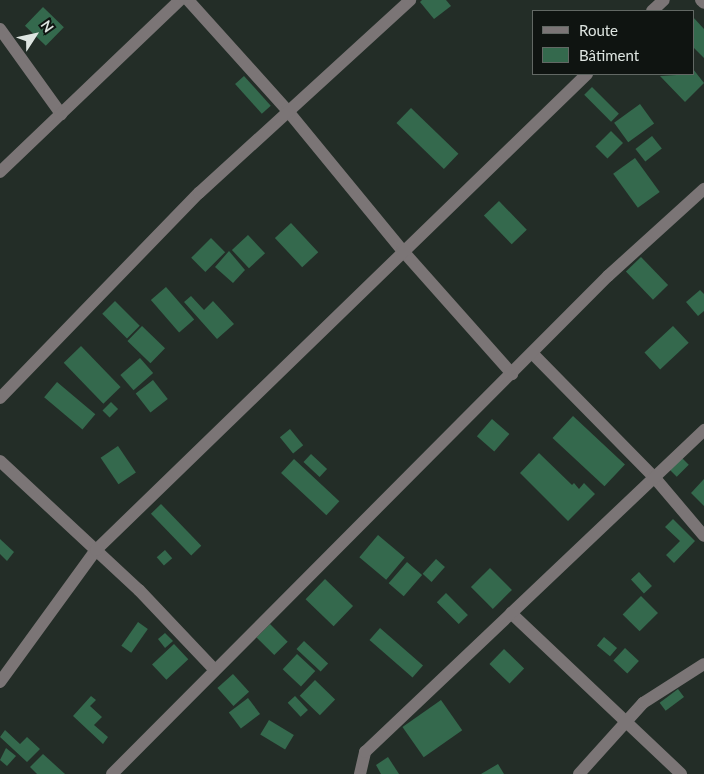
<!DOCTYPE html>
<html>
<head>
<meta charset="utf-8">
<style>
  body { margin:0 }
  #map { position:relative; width:704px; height:774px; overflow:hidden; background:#232d27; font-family:Lato,sans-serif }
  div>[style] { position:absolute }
  .building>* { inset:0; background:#34694d; transform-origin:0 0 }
  .minor>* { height:12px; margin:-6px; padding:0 6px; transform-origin:6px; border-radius:6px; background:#7b7576 }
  span { translate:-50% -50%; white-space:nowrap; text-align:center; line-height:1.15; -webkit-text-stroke:5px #0f1411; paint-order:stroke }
  .legend { position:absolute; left:532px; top:10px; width:162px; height:65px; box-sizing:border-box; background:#0f1411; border:1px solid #626864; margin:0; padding:6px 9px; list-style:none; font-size:15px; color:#dee5e1 }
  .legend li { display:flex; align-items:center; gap:10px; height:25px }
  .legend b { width:25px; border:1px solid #626864 }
  .north { position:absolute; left:10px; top:10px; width:50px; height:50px; -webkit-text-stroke:4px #0f1411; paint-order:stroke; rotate:55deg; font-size:14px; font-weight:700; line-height:20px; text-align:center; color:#dee5e1 }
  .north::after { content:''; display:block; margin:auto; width:18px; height:22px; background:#dee5e1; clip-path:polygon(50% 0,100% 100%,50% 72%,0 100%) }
</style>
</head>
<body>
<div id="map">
  <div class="building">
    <i style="clip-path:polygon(422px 0,446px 0,451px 6px,434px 19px,420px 2px)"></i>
    <i style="left:43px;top:7px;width:29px;height:26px;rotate:44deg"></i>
    <i style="clip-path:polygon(693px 17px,704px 29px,704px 58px,693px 47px)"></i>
    <i style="clip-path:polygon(693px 69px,704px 83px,685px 102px,660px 76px,693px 74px)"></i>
    <i style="left:244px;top:76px;width:40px;height:12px;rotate:48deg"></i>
    <i style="left:592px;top:87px;width:38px;height:11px;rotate:45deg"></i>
    <i style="left:640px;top:104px;width:24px;height:32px;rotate:54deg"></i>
    <i style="left:411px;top:108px;width:66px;height:21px;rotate:44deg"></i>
    <i style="left:611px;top:131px;width:17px;height:22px;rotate:45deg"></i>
    <i style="left:652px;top:136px;width:16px;height:21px;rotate:52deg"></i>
    <i style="left:635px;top:158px;width:42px;height:27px;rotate:54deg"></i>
    <i style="left:499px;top:201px;width:40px;height:21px;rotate:46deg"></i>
    <i style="left:291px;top:223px;width:40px;height:22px;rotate:47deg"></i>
    <i style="left:248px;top:235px;width:25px;height:22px;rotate:47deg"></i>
    <i style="left:211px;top:238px;width:20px;height:28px;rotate:45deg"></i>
    <i style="clip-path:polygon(229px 251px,245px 270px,233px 283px,215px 267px)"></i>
    <i style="left:641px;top:257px;width:39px;height:21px;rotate:46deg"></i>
    <i style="left:166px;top:287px;width:43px;height:20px;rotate:49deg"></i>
    <i style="clip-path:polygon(700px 290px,704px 294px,704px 311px,698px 316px,686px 302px)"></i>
    <i style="clip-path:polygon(191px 296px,204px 310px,213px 301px,234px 324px,217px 339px,184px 302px)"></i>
    <i style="left:115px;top:301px;width:35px;height:18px;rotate:45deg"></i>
    <i style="left:142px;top:326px;width:32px;height:21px;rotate:44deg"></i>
    <i style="left:673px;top:326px;width:23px;height:39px;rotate:47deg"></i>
    <i style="left:81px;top:346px;width:57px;height:24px;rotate:46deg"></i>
    <i style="left:140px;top:358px;width:20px;height:26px;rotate:49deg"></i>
    <i style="left:153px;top:380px;width:24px;height:22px;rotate:52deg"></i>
    <i style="left:57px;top:382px;width:50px;height:20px;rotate:40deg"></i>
    <i style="left:111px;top:402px;width:10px;height:12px;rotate:45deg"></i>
    <i style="left:573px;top:416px;width:71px;height:30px;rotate:43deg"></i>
    <i style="left:492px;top:419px;width:23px;height:23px;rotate:41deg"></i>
    <i style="left:290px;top:429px;width:21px;height:13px;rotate:51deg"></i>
    <i style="left:118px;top:446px;width:32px;height:21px;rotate:56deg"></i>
    <i style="clip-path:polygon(539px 453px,572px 485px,574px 483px,579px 489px,584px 483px,595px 494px,568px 521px,520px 473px)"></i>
    <i style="left:311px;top:454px;width:22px;height:11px;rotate:43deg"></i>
    <i style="left:681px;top:457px;width:11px;height:17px;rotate:45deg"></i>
    <i style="left:294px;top:459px;width:62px;height:19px;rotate:43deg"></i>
    <i style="clip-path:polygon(704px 479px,704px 506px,691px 493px)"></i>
    <i style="left:161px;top:504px;width:58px;height:14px;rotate:46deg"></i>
    <i style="clip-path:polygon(673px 519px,695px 541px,674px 563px,666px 555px,680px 541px,665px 527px)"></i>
    <i style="left:378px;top:535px;width:35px;height:29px;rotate:40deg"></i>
    <i style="clip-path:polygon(0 539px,14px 552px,7px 561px,0 554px)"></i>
    <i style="left:165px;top:550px;width:11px;height:11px;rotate:49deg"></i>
    <i style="left:436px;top:559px;width:12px;height:20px;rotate:42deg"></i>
    <i style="left:407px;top:562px;width:20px;height:28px;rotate:41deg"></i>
    <i style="left:490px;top:568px;width:31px;height:27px;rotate:45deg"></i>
    <i style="left:639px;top:572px;width:19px;height:11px;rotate:47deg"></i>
    <i style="left:325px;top:579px;width:39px;height:28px;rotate:44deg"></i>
    <i style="left:446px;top:593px;width:31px;height:13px;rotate:45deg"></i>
    <i style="left:641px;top:596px;width:24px;height:26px;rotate:45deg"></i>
    <i style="left:138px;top:622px;width:12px;height:29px;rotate:35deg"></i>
    <i style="left:270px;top:624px;width:25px;height:19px;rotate:45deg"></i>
    <i style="left:380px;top:628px;width:57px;height:16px;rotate:41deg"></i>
    <i style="clip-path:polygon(165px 633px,173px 641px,165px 648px,158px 639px)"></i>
    <i style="left:604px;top:637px;width:17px;height:11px;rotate:40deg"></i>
    <i style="left:304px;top:641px;width:33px;height:11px;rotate:43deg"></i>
    <i style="left:174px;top:644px;width:21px;height:30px;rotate:47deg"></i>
    <i style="left:625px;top:648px;width:19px;height:17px;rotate:43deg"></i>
    <i style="left:504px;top:649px;width:28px;height:21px;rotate:44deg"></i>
    <i style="left:297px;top:654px;width:25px;height:21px;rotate:43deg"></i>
    <i style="left:233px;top:674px;width:24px;height:21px;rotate:48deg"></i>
    <i style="left:315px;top:680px;width:28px;height:22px;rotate:44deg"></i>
    <i style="left:678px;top:689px;width:10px;height:23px;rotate:53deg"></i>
    <i style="clip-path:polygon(91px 696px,96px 700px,90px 706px,102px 717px,94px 725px,108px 737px,103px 744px,73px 716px)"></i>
    <i style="left:295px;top:696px;width:19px;height:10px;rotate:47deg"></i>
    <i style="left:248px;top:698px;width:20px;height:24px;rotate:53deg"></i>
    <i style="left:441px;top:700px;width:37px;height:47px;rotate:55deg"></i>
    <i style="left:269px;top:720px;width:29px;height:17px;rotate:31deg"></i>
    <i style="clip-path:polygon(5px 730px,20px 744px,27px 737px,40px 749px,27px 762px,0 737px)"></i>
    <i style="clip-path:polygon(6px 748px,16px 756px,7px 766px,0 760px)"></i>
    <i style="clip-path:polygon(43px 754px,65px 774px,37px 774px,30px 767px)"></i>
    <i style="clip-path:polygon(388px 757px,399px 774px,381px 774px,376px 765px)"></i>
    <i style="clip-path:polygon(498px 764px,504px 774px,481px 774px)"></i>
  </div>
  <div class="minor">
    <i style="left:188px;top:0;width:148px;rotate:48deg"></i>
    <i style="left:287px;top:110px;width:181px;rotate:50.6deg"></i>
    <i style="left:402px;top:250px;width:166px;rotate:48.4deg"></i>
    <i style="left:701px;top:0;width:4px;rotate:45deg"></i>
    <i style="left:652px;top:11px;width:16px;rotate:-43deg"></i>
    <i style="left:0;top:29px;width:105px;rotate:54.3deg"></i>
    <i style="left:0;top:172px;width:249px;rotate:-43.7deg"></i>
    <i style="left:532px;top:353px;width:174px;rotate:45.5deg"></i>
    <i style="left:654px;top:477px;width:77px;rotate:49.7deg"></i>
    <i style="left:0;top:398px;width:286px;rotate:-45.9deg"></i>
    <i style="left:199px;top:193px;width:286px;rotate:-42.4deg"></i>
    <i style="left:0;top:461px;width:190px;rotate:42.9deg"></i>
    <i style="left:139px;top:590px;width:110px;rotate:46.5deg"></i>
    <i style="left:511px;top:613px;width:234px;rotate:43.4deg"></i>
    <i style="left:0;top:682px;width:163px;rotate:-54deg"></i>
    <i style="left:96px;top:550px;width:684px;rotate:-44.11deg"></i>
    <i style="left:112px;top:774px;width:703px;rotate:-45.12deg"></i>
    <i style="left:608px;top:276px;width:130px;rotate:-42.2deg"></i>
    <i style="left:360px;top:774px;width:23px;rotate:-77deg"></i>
    <i style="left:365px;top:752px;width:468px;rotate:-43.5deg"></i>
    <i style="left:579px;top:774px;width:96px;rotate:-48deg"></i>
    <i style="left:643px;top:703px;width:72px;rotate:-32.6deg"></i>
  </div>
  <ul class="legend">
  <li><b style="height:6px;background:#7b7576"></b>Route</li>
  <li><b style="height:14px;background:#34694d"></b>Bâtiment</li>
  </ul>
  <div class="north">N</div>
</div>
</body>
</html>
